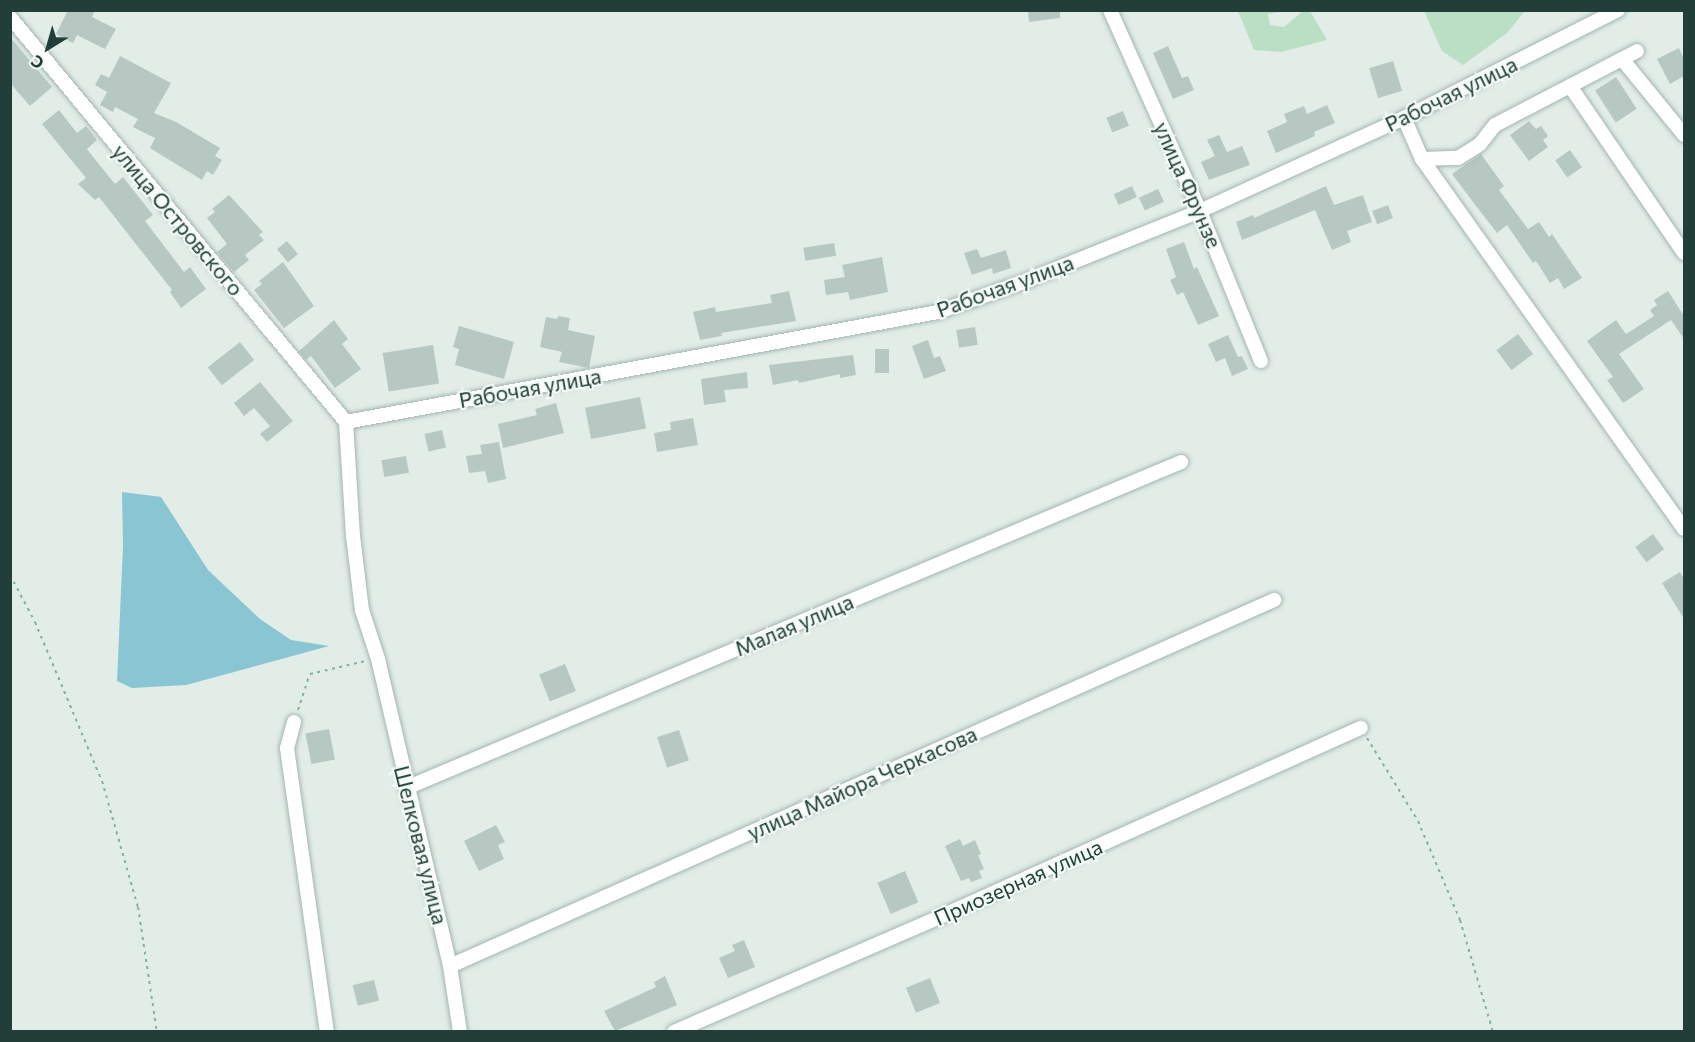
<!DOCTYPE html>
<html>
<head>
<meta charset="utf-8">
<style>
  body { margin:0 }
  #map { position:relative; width:1695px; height:1042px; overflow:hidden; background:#e2ede8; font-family:Commissioner,sans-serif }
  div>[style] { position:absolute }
  .green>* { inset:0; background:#badfc5 }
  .water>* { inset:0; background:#89c5d3 }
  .building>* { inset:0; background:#b7c8c2; transform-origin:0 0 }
  .path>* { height:2px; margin-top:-1px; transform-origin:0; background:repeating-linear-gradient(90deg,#82b1a4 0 3px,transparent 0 7.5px) }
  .roads { filter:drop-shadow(0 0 2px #a4b5b0) drop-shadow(0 0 2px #a4b5b0) }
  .street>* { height:14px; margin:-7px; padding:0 7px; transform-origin:7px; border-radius:7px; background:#fff }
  span { translate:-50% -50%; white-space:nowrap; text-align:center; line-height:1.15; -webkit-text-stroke:4.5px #f3f9f6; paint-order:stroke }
  .street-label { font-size:21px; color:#213f38 }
  .frame { position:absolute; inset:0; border:12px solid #213f38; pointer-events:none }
  .north { position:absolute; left:18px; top:18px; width:60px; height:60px; -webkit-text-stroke:4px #f3f9f6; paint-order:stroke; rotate:217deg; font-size:16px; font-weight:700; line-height:24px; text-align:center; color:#213f38 }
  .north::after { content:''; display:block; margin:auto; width:21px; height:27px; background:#213f38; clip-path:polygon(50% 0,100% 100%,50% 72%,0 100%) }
</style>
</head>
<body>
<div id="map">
  <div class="green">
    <i style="clip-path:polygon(1238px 11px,1284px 11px,1268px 14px,1270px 25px,1284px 27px,1303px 11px,1310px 11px,1327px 40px,1281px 52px,1254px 50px)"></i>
    <i style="clip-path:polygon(1424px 11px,1525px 11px,1507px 33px,1463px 65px,1442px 51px)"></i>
  </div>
  <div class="water">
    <i style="clip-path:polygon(122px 492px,161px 497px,208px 570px,260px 619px,291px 640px,329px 646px,186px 685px,132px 688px,117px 681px,123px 546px)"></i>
  </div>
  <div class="building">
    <i style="clip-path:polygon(68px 10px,95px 10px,92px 17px,116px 29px,105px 49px,77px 35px,73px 43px,56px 34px)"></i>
    <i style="clip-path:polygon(1028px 10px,1060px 10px,1060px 18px,1029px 22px)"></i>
    <i style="clip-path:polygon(10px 37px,52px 87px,30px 106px,10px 83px)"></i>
    <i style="clip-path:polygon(1168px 46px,1182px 78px,1188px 76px,1194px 90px,1173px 99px,1153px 53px)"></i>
    <i style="clip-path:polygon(1679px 48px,1684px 59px,1684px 76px,1670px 84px,1657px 59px)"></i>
    <i style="clip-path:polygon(120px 56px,171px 83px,154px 113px,176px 122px,220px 148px,215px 156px,222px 160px,213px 175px,207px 171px,202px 180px,150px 148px,155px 138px,133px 127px,138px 119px,115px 107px,113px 112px,100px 105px,107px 92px,95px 85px,101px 74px,109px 78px)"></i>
    <i style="left:1393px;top:61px;width:31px;height:25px;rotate:73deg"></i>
    <i style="left:1616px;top:77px;width:38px;height:25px;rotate:57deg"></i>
    <i style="clip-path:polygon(1327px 105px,1335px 123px,1314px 132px,1315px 136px,1276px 153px,1267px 131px,1287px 122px,1284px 114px,1304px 106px,1307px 114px)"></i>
    <i style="clip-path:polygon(59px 110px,77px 133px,86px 126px,97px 140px,87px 149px,94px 158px,115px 184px,123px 177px,153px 215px,145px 221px,184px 272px,190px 267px,206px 289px,181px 308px,170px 292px,172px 290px,99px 197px,95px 200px,78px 184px,86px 178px,42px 124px)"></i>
    <i style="left:1123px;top:111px;width:16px;height:18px;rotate:68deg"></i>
    <i style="clip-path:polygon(1529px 121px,1536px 129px,1541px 126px,1548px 136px,1543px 140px,1548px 147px,1529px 161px,1510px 135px)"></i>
    <i style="clip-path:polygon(1219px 135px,1227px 152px,1242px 146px,1250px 165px,1209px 180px,1201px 162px,1215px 156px,1207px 140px)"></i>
    <i style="left:1570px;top:150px;width:21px;height:18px;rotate:55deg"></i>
    <i style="clip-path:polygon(1481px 154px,1504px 186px,1499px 190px,1528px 229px,1539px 222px,1549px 237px,1552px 234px,1582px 278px,1564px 289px,1558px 278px,1550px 283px,1536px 261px,1533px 263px,1507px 225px,1497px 233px,1476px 206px,1452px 174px)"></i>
    <i style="left:1132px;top:186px;width:12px;height:20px;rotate:66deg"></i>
    <i style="clip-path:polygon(1326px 186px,1334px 205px,1363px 195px,1372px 222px,1347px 231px,1351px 242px,1332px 250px,1315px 210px,1242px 240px,1236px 222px,1253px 215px,1254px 218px)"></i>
    <i style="left:1158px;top:189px;width:14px;height:21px;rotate:65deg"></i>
    <i style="clip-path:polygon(229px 195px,263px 232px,259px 235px,264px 240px,245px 255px,249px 260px,234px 272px,217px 252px,227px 244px,207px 218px,215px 212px,212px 209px)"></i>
    <i style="left:1388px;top:205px;width:14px;height:17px;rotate:69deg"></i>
    <i style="left:287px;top:241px;width:17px;height:13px;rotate:50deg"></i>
    <i style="clip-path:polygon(1184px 242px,1194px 269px,1197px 267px,1219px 316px,1198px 325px,1183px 292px,1177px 295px,1170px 280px,1176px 277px,1166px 249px)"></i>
    <i style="left:834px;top:243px;width:13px;height:31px;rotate:81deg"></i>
    <i style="clip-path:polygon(977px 249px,981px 258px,1006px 250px,1011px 268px,993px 274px,992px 268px,972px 275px,964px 253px)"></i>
    <i style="clip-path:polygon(882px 257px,888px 292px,850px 300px,848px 292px,826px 295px,824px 280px,845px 277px,842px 265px)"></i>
    <i style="clip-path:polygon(283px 262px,314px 306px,284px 328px,254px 290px,262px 284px,259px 281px)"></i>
    <i style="clip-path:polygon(789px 291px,796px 321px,721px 333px,722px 336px,700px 340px,693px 312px,715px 307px,716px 312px,772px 303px,770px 295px)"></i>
    <i style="clip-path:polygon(1668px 291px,1684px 316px,1684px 339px,1671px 320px,1619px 354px,1644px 389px,1623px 403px,1607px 380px,1613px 377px,1587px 341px,1616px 320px,1626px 334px,1654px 316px,1650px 310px,1657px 305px,1654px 300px)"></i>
    <i style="clip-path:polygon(558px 316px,570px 318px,568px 330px,595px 336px,589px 368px,559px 362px,562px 352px,540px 347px,546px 317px,557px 319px)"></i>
    <i style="clip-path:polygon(334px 320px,348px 339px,342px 344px,361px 369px,335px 388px,311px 356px,306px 360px,299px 351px)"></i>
    <i style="clip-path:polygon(459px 326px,514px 342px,504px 379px,455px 365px,459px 349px,453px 347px)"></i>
    <i style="left:975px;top:327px;width:18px;height:19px;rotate:81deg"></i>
    <i style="left:1518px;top:334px;width:25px;height:27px;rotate:53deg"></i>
    <i style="clip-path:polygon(1228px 335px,1238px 357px,1242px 356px,1248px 369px,1232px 376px,1225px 358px,1216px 362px,1208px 344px)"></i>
    <i style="clip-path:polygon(928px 340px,934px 358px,940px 356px,946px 371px,924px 379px,912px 346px)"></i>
    <i style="left:240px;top:342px;width:23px;height:41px;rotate:52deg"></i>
    <i style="left:433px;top:345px;width:39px;height:51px;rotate:81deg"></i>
    <i style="left:875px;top:349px;width:14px;height:24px"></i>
    <i style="clip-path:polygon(853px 355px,856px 375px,840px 378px,840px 374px,799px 383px,798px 380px,773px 385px,769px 365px)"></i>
    <i style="clip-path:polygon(747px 372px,748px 388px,724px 390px,726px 402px,704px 405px,701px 379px)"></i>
    <i style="clip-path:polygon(260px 382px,293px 421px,267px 442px,260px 434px,270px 426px,254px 408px,244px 416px,234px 403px)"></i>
    <i style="left:640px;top:397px;width:32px;height:56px;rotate:79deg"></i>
    <i style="clip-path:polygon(556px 403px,564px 433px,503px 448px,498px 424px,537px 415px,535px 409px)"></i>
    <i style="clip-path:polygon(693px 418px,698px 445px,657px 452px,654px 433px,671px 430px,670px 422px)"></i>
    <i style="left:442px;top:430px;width:18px;height:18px;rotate:77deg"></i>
    <i style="clip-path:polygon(499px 442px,506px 479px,488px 483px,485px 471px,469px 473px,466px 456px,482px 454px,480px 445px)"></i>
    <i style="left:406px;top:456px;width:17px;height:25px;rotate:80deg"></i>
    <i style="left:1653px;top:534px;width:19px;height:22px;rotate:54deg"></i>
    <i style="clip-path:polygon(1680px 572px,1684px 579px,1684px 619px,1662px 583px)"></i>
    <i style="left:565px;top:664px;width:29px;height:28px;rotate:68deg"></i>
    <i style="left:329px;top:729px;width:31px;height:24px;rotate:79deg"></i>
    <i style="left:679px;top:730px;width:32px;height:23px;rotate:72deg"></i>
    <i style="clip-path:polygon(496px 825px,505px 842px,498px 845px,504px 859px,479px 871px,464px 841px)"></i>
    <i style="clip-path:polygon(960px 839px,963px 846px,975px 840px,981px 854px,978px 855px,984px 869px,979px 871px,982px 878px,971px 882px,969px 878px,961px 881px,945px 846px)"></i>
    <i style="left:905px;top:871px;width:34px;height:30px;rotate:67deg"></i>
    <i style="clip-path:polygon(744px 940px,755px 967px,728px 978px,719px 958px,735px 951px,732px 945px)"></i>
    <i style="clip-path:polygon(665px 976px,677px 1005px,615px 1031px,604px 1011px,656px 987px,654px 982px)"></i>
    <i style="left:930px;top:978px;width:27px;height:26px;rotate:68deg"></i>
    <i style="left:374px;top:980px;width:21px;height:22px;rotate:76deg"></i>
  </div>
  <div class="path">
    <i style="left:10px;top:575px;width:53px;rotate:62deg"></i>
    <i style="left:35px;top:622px;width:173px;rotate:67.2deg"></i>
    <i style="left:102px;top:781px;width:131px;rotate:74.1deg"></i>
    <i style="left:138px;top:907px;width:126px;rotate:81.4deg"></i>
    <i style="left:298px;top:710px;width:38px;rotate:-72deg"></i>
    <i style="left:310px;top:674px;width:57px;rotate:-13.1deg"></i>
    <i style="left:1367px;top:738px;width:97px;rotate:58.4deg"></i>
    <i style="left:1418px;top:821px;width:108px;rotate:67deg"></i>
    <i style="left:1460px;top:920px;width:117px;rotate:73.6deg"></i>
  </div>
  <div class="roads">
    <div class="street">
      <i style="left:1110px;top:10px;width:220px;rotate:65.9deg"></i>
      <i style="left:1200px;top:211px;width:162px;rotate:67.9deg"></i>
      <i style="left:10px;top:17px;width:526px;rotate:50.32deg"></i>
      <i style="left:1622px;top:59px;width:98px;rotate:50.8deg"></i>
      <i style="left:1570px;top:86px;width:202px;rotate:55.7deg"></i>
      <i style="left:1404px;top:118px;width:45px;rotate:66.3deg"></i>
      <i style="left:1422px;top:159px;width:453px;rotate:54.7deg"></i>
      <i style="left:1422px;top:159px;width:36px;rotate:-2deg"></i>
      <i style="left:1458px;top:158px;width:26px;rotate:-32deg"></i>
      <i style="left:1480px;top:144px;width:24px;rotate:-52deg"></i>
      <i style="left:1495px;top:125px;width:160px;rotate:-27.5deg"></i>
      <i style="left:346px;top:422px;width:602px;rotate:-10.53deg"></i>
      <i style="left:938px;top:312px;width:93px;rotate:-19.4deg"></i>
      <i style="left:1026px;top:281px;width:188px;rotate:-21.9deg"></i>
      <i style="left:1200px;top:211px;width:224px;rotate:-24.5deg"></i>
      <i style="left:1404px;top:118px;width:240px;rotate:-26.8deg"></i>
      <i style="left:346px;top:422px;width:114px;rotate:86.5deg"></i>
      <i style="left:353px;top:536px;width:75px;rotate:83.1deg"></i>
      <i style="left:362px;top:610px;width:52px;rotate:71.9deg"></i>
      <i style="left:378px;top:659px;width:315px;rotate:76.8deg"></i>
      <i style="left:450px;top:966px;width:67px;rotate:81.4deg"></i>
      <i style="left:294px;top:722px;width:27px;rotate:105deg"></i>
      <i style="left:287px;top:748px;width:287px;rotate:82deg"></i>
      <i style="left:406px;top:788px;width:841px;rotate:-22.81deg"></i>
      <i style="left:450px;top:966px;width:902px;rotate:-23.95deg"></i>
      <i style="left:674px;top:1032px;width:294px;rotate:-23.4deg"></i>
      <i style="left:944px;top:915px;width:457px;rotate:-24.2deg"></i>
    </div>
  </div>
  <div class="street-label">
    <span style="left:1451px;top:94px;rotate:-26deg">Рабочая улица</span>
    <span style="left:1188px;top:185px;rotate:66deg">улица Фрунзе</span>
    <span style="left:178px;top:220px;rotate:50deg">улица Островского</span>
    <span style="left:1005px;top:286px;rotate:-20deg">Рабочая улица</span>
    <span style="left:530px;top:388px;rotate:-10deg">Рабочая улица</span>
    <span style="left:794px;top:625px;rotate:-23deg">Малая улица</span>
    <span style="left:862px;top:783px;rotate:-24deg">улица Майора Черкасова</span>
    <span style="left:421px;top:845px;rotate:76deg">Шелковая улица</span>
    <span style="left:1018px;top:882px;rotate:-24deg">Приозерная улица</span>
  </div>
  <div class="frame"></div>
  <div class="north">С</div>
</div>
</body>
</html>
